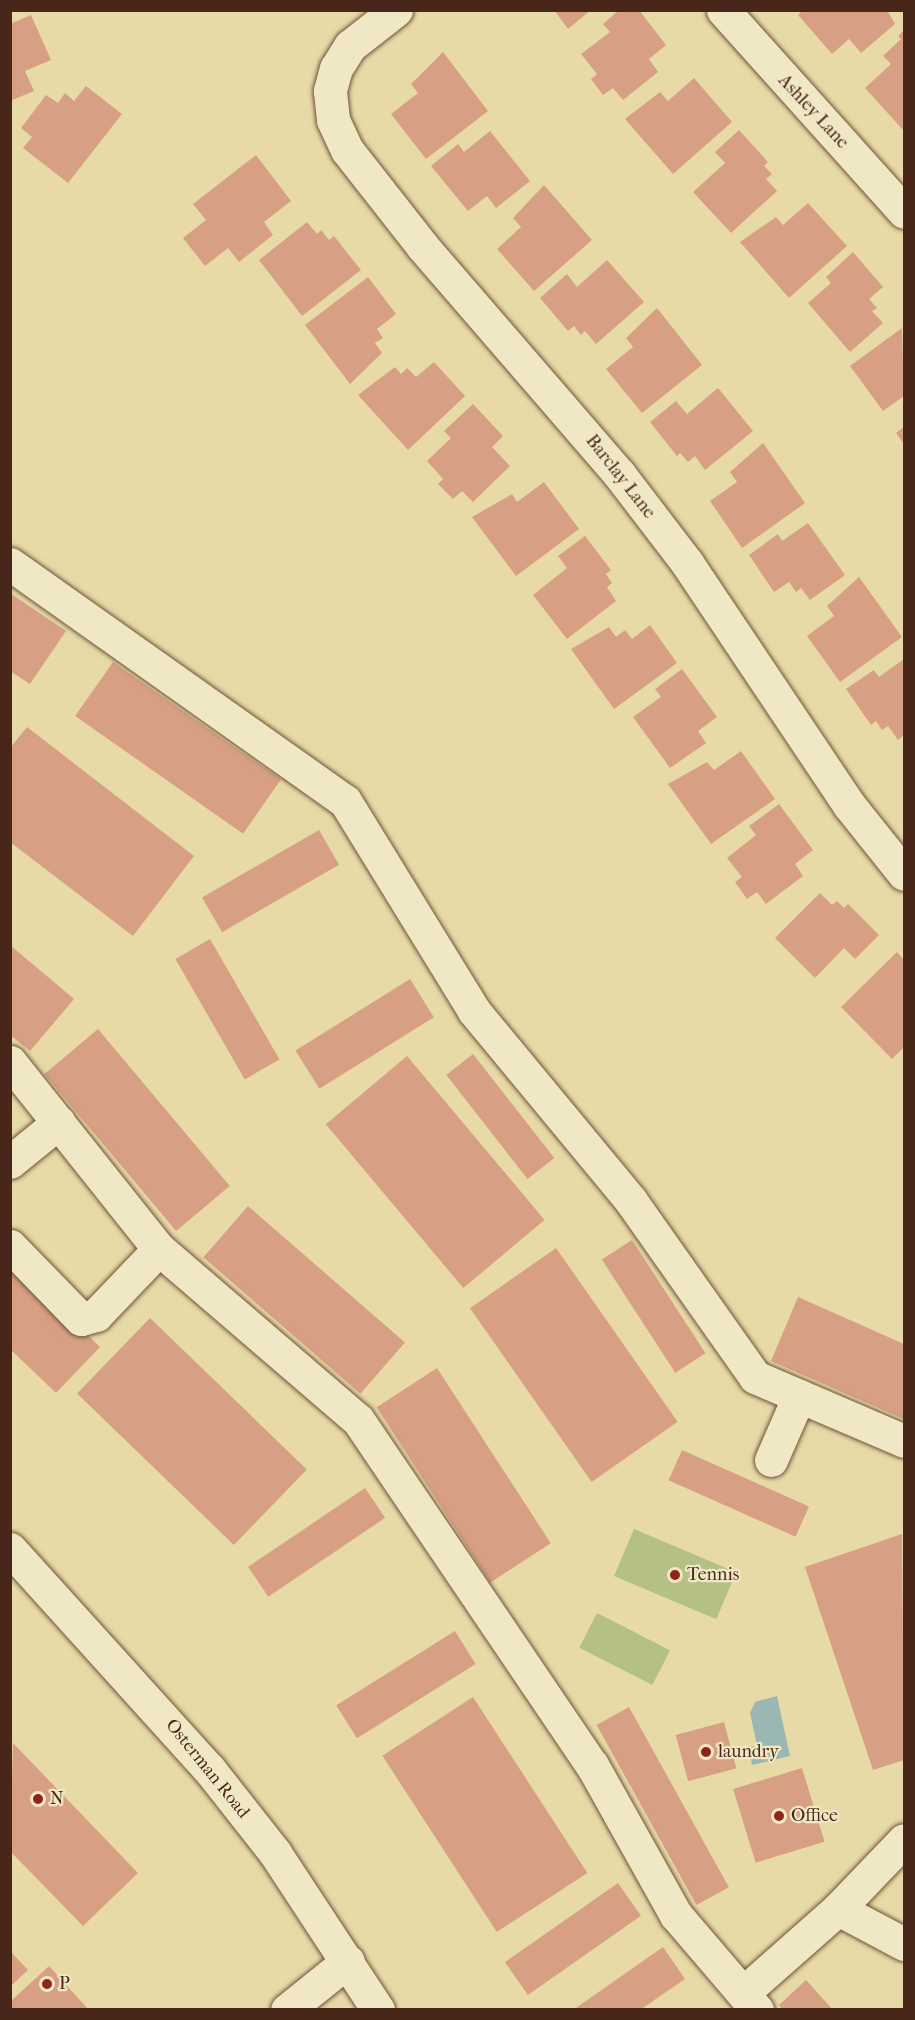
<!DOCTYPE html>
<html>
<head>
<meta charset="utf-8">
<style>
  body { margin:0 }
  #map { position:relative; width:915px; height:2020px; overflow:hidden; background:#e8daa6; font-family:"IM FELL French Canon",serif }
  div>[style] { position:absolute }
  .green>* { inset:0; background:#b5c087; transform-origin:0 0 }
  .water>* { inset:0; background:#9ab8b1 }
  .building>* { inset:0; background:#d7a084; transform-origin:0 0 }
  .roads { filter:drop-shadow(0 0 2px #70533c) drop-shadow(0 0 2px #70533c) }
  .minor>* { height:33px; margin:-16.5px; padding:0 16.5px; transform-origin:16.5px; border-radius:16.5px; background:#f0e7c5 }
  .dots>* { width:16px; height:16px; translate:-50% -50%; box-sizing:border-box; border:3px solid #f0e7c5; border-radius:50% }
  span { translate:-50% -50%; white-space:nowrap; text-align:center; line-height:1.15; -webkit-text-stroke:4.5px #f0e7c5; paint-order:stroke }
  .street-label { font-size:18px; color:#482619 }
  .poi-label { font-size:18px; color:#482619 }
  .left { translate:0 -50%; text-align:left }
  .frame { position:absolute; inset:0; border:12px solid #482619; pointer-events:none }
</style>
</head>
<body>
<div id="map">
  <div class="green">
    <i style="left:634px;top:1529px;width:111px;height:51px;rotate:23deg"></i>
    <i style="left:597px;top:1613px;width:82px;height:39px;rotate:27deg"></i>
  </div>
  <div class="water">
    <i style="clip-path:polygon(777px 1696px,790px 1756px,752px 1765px,749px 1748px,757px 1745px,750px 1713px,755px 1702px)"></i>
  </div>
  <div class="building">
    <i style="clip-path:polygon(554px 10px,591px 10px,568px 29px)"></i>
    <i style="clip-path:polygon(619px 10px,639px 10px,666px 45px,649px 59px,658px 72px,623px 100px,613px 88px,603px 95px,591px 79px,597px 74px,581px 54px,610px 32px,603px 24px)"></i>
    <i style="clip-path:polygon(803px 10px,887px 10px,895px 24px,861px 53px,849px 39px,832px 54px,798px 15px)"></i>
    <i style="clip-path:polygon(31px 15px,51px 60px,25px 71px,34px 91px,10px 101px,10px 24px)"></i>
    <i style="clip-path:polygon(904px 30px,904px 131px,865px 88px,891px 64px,883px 56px,901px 39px,898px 36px)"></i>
    <i style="clip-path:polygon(443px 52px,488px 111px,426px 159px,391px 114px,418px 93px,411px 84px)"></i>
    <i style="clip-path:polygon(694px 78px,732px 122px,673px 174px,625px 119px,660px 92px,668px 101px)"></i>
    <i style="clip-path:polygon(86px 86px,122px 114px,68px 183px,23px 148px,32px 137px,21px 128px,46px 95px,58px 103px,65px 93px,74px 101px)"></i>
    <i style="clip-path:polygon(739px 130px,768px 162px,764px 166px,772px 174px,766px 179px,777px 191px,731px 233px,693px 192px,725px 163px,715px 152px)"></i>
    <i style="clip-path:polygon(490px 131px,530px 181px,496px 208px,487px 196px,468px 211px,431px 166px,458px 144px,464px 152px)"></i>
    <i style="clip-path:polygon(256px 155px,291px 201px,264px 222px,273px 235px,239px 262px,228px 248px,205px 266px,183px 238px,206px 220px,193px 204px)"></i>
    <i style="clip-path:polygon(544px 185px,592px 240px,534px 291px,497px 249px,521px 227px,513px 218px)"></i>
    <i style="clip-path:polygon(808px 203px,847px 246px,789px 298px,740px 242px,776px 217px,783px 225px)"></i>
    <i style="clip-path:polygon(307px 222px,317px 234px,321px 230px,329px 240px,334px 236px,361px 270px,302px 316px,259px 260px)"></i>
    <i style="clip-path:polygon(853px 252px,883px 287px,869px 299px,877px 308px,872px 311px,883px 323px,850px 352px,808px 303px,831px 283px,826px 277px)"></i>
    <i style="clip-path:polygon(607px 260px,644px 302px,596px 344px,585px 331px,581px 335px,574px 326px,568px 331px,540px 298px,567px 274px,577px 287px)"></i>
    <i style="clip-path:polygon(368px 277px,396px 314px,377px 329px,383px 338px,375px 343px,382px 353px,350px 384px,305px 325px)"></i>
    <i style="clip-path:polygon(657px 308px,702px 365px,642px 413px,606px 369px,633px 347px,626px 338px)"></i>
    <i style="clip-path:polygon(902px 328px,904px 396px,883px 411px,850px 366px)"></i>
    <i style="clip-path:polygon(434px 362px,465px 396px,408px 450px,358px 395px,395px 367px,401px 374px,407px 368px,416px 377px)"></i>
    <i style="clip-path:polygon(718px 388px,753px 431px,705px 470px,695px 456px,688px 462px,680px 453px,677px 456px,650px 422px,676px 401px,687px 414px)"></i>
    <i style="clip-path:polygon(473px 404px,503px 436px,492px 447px,510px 466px,473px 502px,462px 491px,453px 499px,438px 484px,443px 479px,427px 461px,451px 438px,444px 431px)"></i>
    <i style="clip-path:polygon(904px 427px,904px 444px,896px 433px)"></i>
    <i style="clip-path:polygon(763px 443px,805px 503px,742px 548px,710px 501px,737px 482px,730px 472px)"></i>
    <i style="clip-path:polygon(544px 482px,579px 529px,516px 576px,472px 517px,512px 494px,517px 502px)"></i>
    <i style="clip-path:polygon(808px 523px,845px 575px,810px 600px,801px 588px,796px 592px,789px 582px,774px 592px,749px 555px,778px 534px,782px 541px)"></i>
    <i style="clip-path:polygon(585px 536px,611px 570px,606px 574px,612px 583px,607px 587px,616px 601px,567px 639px,533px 595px,567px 568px,558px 556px)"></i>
    <i style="clip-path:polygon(859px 577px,902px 637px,840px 682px,807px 636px,834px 616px,827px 606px)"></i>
    <i style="clip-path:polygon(10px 593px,66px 631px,30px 684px,10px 671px)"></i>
    <i style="clip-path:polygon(650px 625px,677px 663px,614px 709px,571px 649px,609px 627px,616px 637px,625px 630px,632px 639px)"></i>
    <i style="clip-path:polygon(904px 659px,904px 735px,898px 740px,888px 726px,882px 730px,876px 721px,871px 725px,846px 689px,874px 670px,879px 677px)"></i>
    <i style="left:113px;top:662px;width:205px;height:66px;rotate:35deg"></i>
    <i style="clip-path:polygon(682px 669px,717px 717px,698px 731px,706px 743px,670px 768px,633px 717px,661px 697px,655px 689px)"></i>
    <i style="clip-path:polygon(27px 727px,194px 856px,133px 936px,10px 842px,10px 748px)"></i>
    <i style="clip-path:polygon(741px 751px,775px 799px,711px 844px,668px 784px,707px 762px,714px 770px)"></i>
    <i style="clip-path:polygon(779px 804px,813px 850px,795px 864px,803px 876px,766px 904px,757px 892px,747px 899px,735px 882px,742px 877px,727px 858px,756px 835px,749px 826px)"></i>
    <i style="left:319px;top:830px;width:40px;height:135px;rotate:60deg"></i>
    <i style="clip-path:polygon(820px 893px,832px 905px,837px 901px,844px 908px,848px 904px,879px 935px,855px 959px,844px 948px,815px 978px,775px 938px)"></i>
    <i style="left:210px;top:939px;width:139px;height:40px;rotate:60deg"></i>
    <i style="clip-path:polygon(10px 945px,74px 999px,30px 1051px,10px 1035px)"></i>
    <i style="clip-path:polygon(897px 952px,904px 960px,904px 1047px,892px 1059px,841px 1007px)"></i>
    <i style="left:410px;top:979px;width:45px;height:135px;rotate:58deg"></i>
    <i style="left:98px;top:1029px;width:205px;height:70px;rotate:50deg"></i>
    <i style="left:473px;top:1054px;width:132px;height:34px;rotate:52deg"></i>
    <i style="left:407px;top:1056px;width:214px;height:106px;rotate:50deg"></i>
    <i style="left:248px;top:1206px;width:208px;height:68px;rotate:41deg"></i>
    <i style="left:632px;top:1240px;width:135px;height:36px;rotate:57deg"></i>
    <i style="left:556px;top:1248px;width:212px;height:105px;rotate:55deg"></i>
    <i style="clip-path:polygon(10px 1260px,100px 1347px,56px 1393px,10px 1349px)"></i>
    <i style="clip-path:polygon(798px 1297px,904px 1344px,904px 1419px,771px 1361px)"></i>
    <i style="left:150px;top:1318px;width:218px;height:105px;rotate:44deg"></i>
    <i style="left:437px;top:1368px;width:209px;height:72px;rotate:57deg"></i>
    <i style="left:682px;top:1450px;width:139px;height:33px;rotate:24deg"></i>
    <i style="left:365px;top:1488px;width:36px;height:141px;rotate:56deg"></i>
    <i style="clip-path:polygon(902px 1534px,904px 1760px,873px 1770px,805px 1567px)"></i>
    <i style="left:455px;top:1631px;width:39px;height:140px;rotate:58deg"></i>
    <i style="left:473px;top:1697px;width:210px;height:108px;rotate:57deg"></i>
    <i style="left:629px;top:1707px;width:206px;height:37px;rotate:61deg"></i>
    <i style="left:724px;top:1722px;width:48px;height:50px;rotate:75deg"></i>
    <i style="clip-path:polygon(13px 1743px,138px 1873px,83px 1926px,10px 1851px)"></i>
    <i style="left:802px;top:1768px;width:77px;height:72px;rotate:73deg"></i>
    <i style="left:618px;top:1883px;width:40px;height:138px;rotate:55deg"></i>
    <i style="clip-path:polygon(663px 1947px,685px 1979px,640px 2010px,573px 2010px)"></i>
    <i style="clip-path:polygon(10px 1951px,28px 1970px,10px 1987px)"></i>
    <i style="clip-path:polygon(49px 1966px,89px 2010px,10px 2010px,10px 2002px)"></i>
    <i style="clip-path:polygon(806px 1980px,833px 2010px,783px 2010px,779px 2005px)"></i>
  </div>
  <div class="roads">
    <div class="minor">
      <i style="left:396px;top:10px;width:58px;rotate:142deg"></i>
      <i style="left:350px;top:46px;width:26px;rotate:122deg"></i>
      <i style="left:336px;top:68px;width:24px;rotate:105deg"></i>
      <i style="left:330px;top:91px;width:29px;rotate:84deg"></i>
      <i style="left:333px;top:120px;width:33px;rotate:65deg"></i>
      <i style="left:347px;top:150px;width:123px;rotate:51.9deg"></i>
      <i style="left:423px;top:247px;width:300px;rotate:49.2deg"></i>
      <i style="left:619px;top:474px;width:112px;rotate:52.6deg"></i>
      <i style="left:687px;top:563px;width:291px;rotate:56.2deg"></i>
      <i style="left:849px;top:805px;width:88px;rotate:51.4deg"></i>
      <i style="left:723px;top:10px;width:271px;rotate:48.1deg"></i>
      <i style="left:10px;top:564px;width:410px;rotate:35.3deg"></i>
      <i style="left:345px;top:801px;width:246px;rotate:58.4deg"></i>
      <i style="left:474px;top:1011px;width:246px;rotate:50.4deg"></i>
      <i style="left:631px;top:1201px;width:215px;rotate:54.8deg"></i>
      <i style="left:755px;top:1377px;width:162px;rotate:23.2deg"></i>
      <i style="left:10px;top:1062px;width:239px;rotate:51.5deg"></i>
      <i style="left:159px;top:1249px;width:262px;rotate:40.7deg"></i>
      <i style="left:358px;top:1420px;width:417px;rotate:55.9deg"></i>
      <i style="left:592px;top:1765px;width:172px;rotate:60.8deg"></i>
      <i style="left:676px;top:1915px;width:125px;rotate:49.5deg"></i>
      <i style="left:10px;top:1162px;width:63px;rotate:-39.2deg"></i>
      <i style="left:10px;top:1246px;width:102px;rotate:45.8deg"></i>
      <i style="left:81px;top:1319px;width:16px;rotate:-15deg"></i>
      <i style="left:96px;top:1315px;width:91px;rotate:-46.3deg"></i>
      <i style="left:771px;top:1460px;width:70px;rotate:-66.4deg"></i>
      <i style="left:10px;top:1549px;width:297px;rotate:47.9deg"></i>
      <i style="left:209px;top:1769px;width:107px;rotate:51.8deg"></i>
      <i style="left:275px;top:1853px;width:188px;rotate:56.7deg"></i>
      <i style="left:838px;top:1909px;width:75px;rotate:27.9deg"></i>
      <i style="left:743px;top:1993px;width:127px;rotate:-41.5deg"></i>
      <i style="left:838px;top:1909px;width:95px;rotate:-46.3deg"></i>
      <i style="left:287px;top:2010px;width:78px;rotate:-38.8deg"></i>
    </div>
  </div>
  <div class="dots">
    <i style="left:675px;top:1575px;background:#8f2418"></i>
    <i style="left:706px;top:1752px;background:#8f2418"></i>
    <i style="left:38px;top:1799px;background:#8f2418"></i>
    <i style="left:779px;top:1816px;background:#8f2418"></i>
    <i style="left:47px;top:1984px;background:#8f2418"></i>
  </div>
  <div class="street-label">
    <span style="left:813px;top:112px;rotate:47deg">Ashley Lane</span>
    <span style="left:620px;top:477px;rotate:52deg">Barclay Lane</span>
    <span style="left:207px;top:1769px;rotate:51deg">Osterman Road</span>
  </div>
  <div class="poi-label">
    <span class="left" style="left:687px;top:1575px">Tennis</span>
    <span class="left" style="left:718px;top:1752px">laundry</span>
    <span class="left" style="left:50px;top:1799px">N</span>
    <span class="left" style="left:791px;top:1816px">Office</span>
    <span class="left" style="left:59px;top:1984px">P</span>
  </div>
  <div class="frame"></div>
</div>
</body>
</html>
